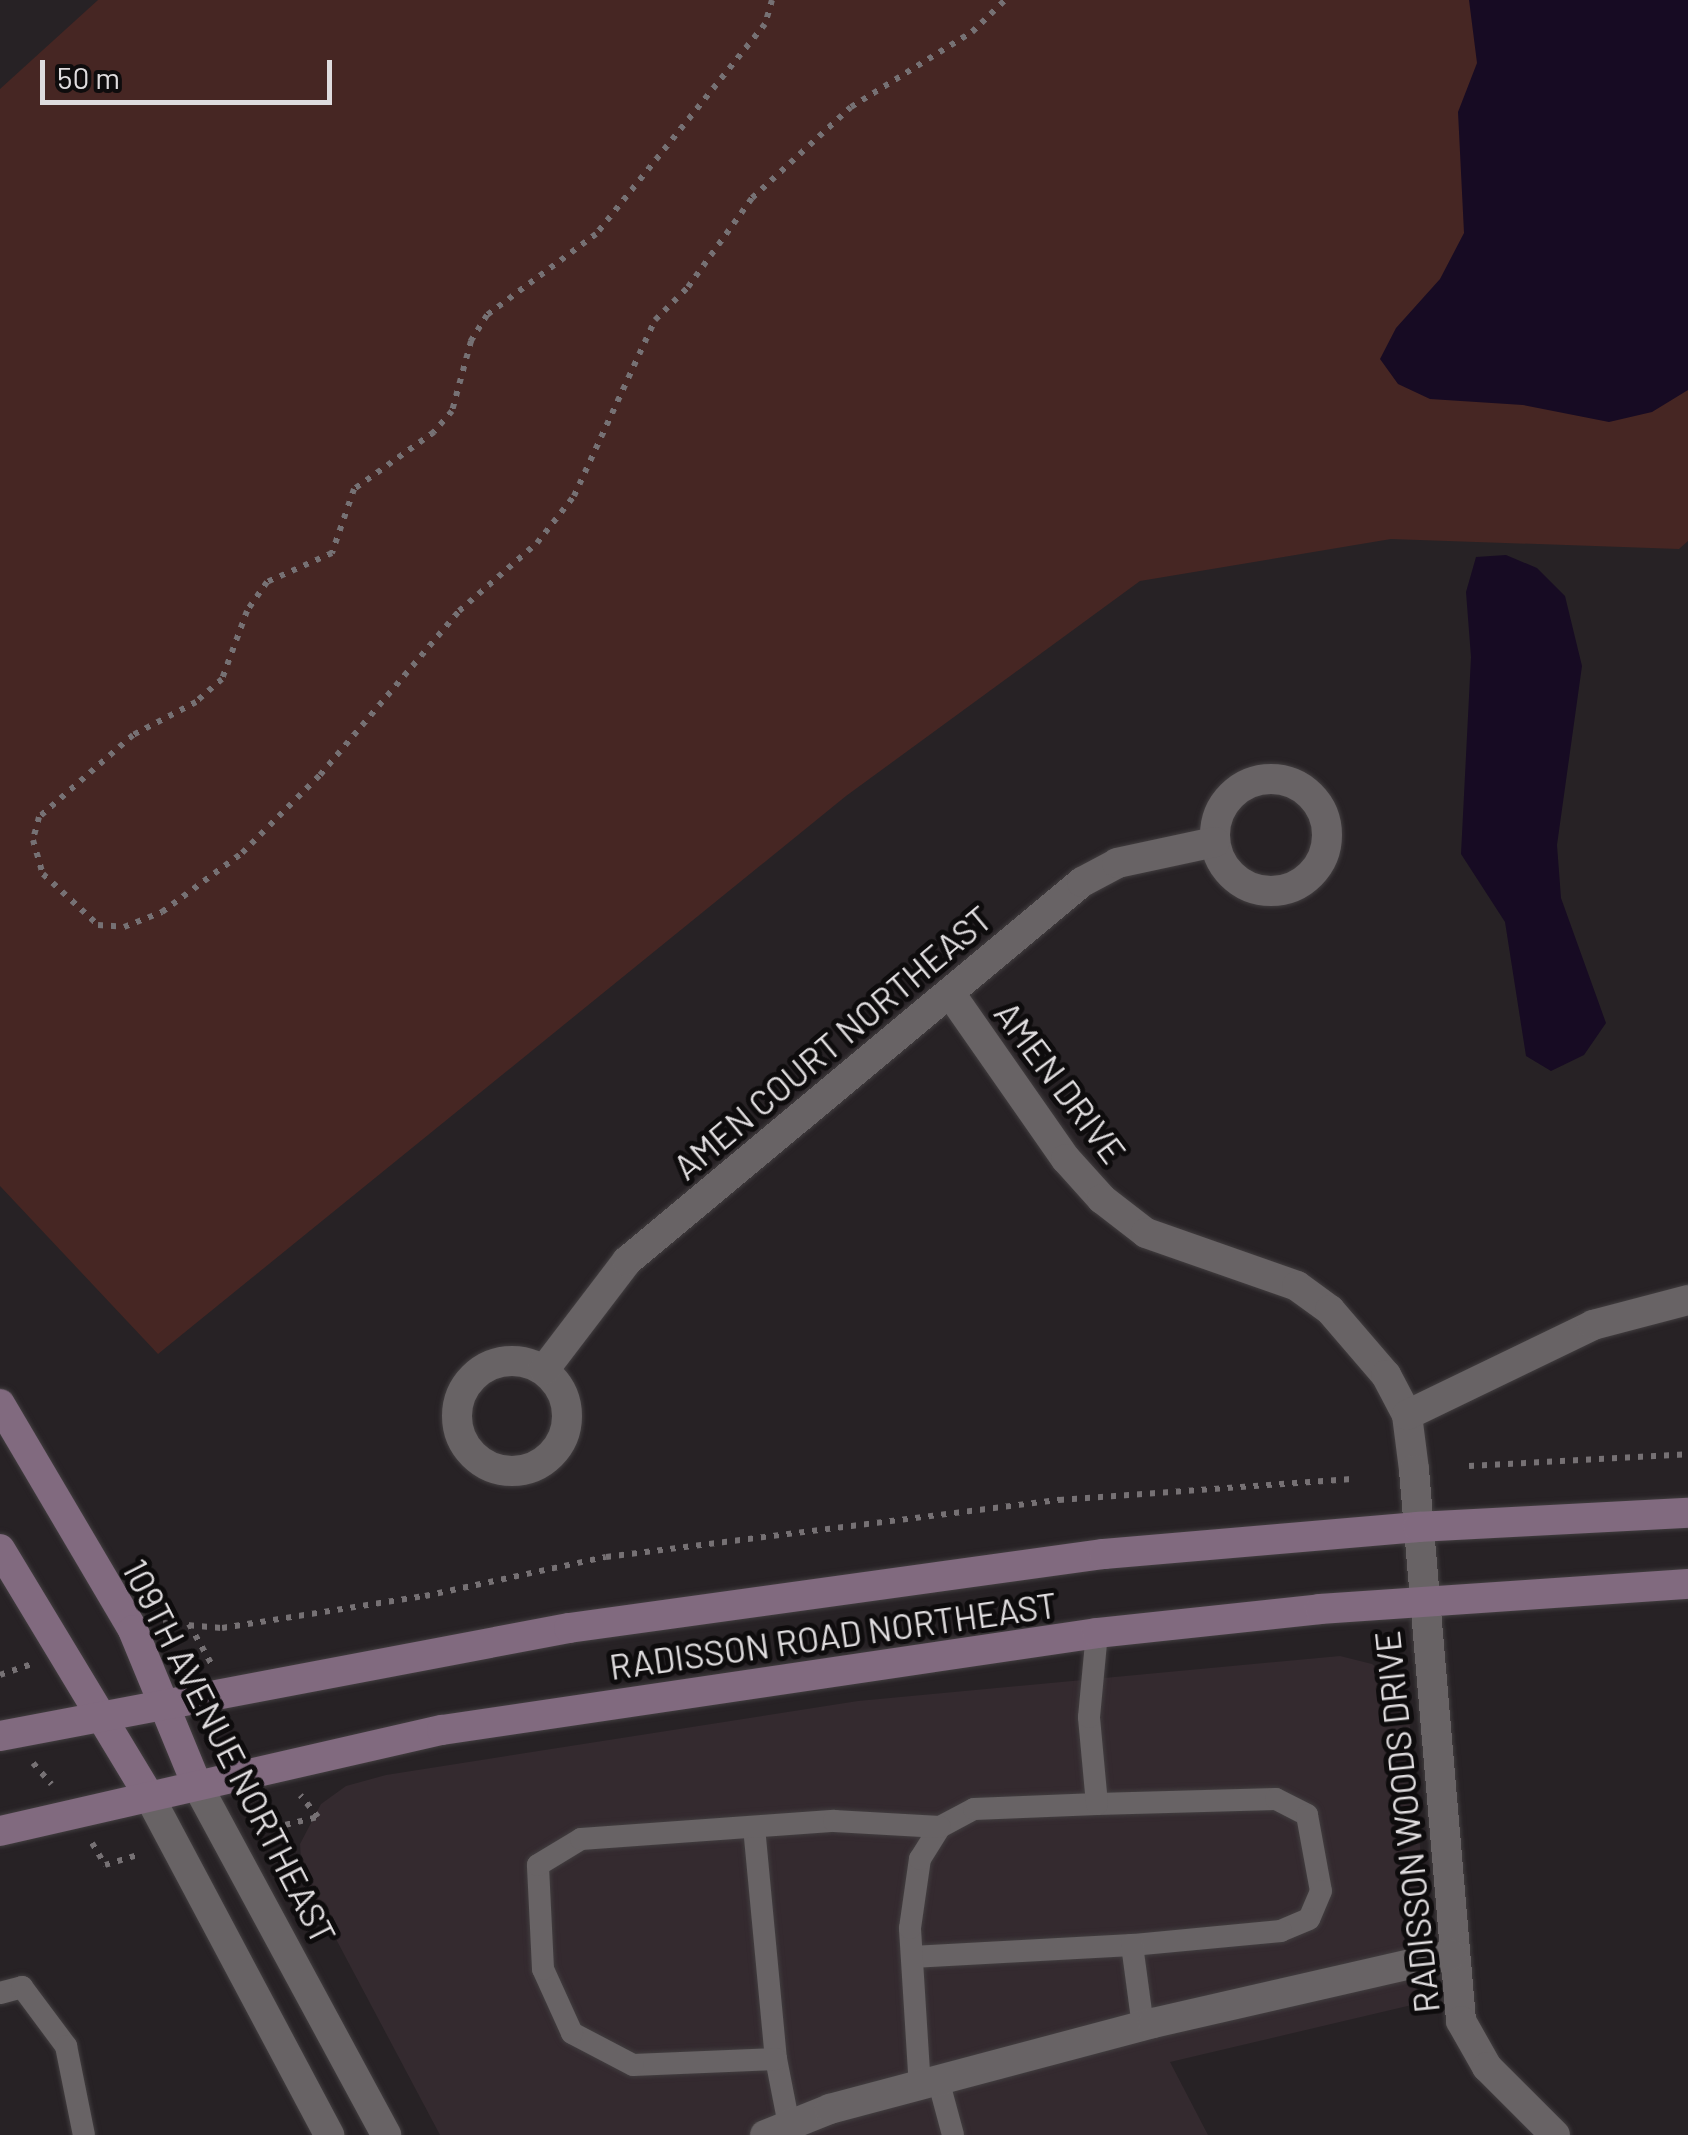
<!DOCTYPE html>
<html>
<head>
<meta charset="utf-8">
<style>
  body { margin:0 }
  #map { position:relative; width:1688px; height:2135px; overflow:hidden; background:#272225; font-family:Barlow,sans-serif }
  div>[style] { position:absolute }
  .built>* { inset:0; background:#342a2f }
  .green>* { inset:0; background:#462623 }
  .water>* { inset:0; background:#170b23 }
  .path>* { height:6px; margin-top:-3px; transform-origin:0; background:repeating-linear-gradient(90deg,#767174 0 5px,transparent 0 13px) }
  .roads { filter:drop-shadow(0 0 2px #423e40) drop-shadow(0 0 2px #423e40) }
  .service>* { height:22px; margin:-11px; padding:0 11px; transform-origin:11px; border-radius:11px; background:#686365 }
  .minor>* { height:30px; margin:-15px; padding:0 15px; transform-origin:15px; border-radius:15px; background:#686365 }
  .minor>.ring { margin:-15px; padding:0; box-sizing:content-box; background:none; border:30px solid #686365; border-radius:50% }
  .tertiary>* { height:30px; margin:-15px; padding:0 15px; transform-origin:15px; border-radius:15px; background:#686365 }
  .secondary>* { height:30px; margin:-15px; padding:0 15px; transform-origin:15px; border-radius:15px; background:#816a7f }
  span { translate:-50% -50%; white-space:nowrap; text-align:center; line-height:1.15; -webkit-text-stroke:10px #0e0c0d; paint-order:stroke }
  .street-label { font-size:35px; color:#dfdcde }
  .scale { position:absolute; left:40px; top:60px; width:292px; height:45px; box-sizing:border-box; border:5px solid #dfdcde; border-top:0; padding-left:12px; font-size:30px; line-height:35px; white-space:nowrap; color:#dfdcde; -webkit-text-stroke:8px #0e0c0d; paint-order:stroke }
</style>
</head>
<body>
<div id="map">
  <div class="built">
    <i style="clip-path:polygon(1340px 1656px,1372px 1664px,1389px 1677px,1409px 1716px,1433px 2000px,1170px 2062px,1208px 2135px,440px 2135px,302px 1875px,300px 1844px,321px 1804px,346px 1786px,386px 1775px,858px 1701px)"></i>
  </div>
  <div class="green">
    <i style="clip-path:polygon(98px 0,1688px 0,1688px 541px,1679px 549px,1391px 539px,1140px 581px,846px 796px,158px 1354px,0 1186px,0 89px)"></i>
  </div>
  <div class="water">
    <i style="clip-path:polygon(1469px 0,1688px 0,1688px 390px,1652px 412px,1609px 422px,1523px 405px,1430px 399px,1398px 384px,1380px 359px,1396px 328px,1440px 279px,1464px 233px,1458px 112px,1477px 63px)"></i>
    <i style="clip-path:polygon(1506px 555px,1537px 568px,1565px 596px,1582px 666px,1557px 845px,1561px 898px,1606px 1023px,1584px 1055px,1551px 1071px,1526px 1056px,1505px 922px,1461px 854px,1471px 657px,1466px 592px,1476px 557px)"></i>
  </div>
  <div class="path">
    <i style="left:772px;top:0;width:25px;rotate:106deg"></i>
    <i style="left:765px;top:24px;width:270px;rotate:128.8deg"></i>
    <i style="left:596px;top:234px;width:136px;rotate:143.4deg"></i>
    <i style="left:487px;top:315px;width:31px;rotate:122deg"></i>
    <i style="left:471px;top:341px;width:73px;rotate:105.2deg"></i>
    <i style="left:452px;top:411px;width:28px;rotate:131deg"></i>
    <i style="left:434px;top:432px;width:98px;rotate:144.5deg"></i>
    <i style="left:354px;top:489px;width:68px;rotate:109deg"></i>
    <i style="left:332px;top:553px;width:71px;rotate:156deg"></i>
    <i style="left:267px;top:582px;width:35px;rotate:125deg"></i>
    <i style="left:247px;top:611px;width:72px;rotate:110.2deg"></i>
    <i style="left:222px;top:679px;width:35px;rotate:139deg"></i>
    <i style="left:196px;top:702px;width:71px;rotate:152.4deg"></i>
    <i style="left:133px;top:735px;width:125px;rotate:138.9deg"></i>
    <i style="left:39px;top:817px;width:24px;rotate:105deg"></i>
    <i style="left:33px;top:840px;width:35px;rotate:74deg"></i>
    <i style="left:43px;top:874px;width:75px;rotate:42.8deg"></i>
    <i style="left:98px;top:925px;width:26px;rotate:4deg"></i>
    <i style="left:124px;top:927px;width:41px;rotate:-21.5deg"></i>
    <i style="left:162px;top:912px;width:99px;rotate:-36.4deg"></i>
    <i style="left:242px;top:853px;width:110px;rotate:-45deg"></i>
    <i style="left:320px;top:775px;width:215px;rotate:-49.7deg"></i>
    <i style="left:459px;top:611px;width:103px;rotate:-41.1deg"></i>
    <i style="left:537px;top:543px;width:60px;rotate:-51.8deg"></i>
    <i style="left:574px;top:496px;width:194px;rotate:-65.3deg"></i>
    <i style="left:655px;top:320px;width:47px;rotate:-45deg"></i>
    <i style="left:688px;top:287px;width:110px;rotate:-54.3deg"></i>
    <i style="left:752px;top:198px;width:134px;rotate:-42.6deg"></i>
    <i style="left:851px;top:107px;width:142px;rotate:-31.8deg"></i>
    <i style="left:972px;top:32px;width:46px;rotate:-44.1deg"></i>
    <i style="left:1469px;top:1466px;width:219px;rotate:-3.1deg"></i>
    <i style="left:163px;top:1623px;width:59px;rotate:4.8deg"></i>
    <i style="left:222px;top:1628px;width:206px;rotate:-9deg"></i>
    <i style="left:425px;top:1596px;width:185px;rotate:-12.2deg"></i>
    <i style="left:606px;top:1557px;width:457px;rotate:-7.2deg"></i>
    <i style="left:1059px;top:1500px;width:297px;rotate:-4.1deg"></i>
    <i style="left:189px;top:1624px;width:47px;rotate:60.7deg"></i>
    <i style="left:0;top:1675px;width:34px;rotate:-19deg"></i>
    <i style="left:33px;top:1763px;width:28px;rotate:49deg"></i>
    <i style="left:260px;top:1831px;width:60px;rotate:-13.6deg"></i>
    <i style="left:318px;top:1817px;width:28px;rotate:-129deg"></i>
    <i style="left:92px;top:1843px;width:26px;rotate:59deg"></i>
    <i style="left:105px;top:1865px;width:38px;rotate:-17deg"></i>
  </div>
  <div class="roads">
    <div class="service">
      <i style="left:1097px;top:1804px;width:179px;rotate:-1.6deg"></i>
      <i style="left:1276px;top:1799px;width:35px;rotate:27deg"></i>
      <i style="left:1307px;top:1815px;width:77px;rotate:79.6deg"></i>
      <i style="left:1321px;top:1891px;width:30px;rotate:113deg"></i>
      <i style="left:1309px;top:1919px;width:30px;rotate:157deg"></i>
      <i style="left:1281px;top:1931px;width:150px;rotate:174.6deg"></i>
      <i style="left:754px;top:1827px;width:233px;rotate:84.6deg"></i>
      <i style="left:912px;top:1957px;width:220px;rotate:-3.1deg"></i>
      <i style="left:1132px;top:1945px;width:82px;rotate:82.3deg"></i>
      <i style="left:0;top:1993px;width:23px;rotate:-15deg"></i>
      <i style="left:22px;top:1987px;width:74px;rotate:53.3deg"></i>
      <i style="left:66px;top:2046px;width:91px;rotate:78.6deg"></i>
      <i style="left:939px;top:2083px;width:54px;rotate:74.9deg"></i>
      <i style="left:920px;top:2088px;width:160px;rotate:-93.6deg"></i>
      <i style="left:910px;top:1928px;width:70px;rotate:-81.8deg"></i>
      <i style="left:920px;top:1859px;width:38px;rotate:-58deg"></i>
      <i style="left:940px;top:1827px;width:38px;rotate:-28deg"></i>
      <i style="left:974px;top:1809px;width:123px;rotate:-2.3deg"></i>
      <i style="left:1097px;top:1804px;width:87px;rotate:-95.3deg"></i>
      <i style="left:1089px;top:1717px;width:84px;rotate:-84.6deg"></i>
      <i style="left:789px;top:2125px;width:67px;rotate:-101.1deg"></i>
      <i style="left:776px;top:2059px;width:143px;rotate:177.6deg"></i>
      <i style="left:633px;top:2065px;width:69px;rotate:-152.3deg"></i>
      <i style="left:572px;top:2033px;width:70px;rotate:-114.4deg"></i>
      <i style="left:543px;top:1969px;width:104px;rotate:-92.8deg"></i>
      <i style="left:538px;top:1865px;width:50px;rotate:-31.2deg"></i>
      <i style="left:581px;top:1839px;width:254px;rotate:-4.1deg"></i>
      <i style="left:834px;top:1821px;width:106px;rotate:3.2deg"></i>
    </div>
    <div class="minor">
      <i class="ring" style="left:1215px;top:779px;width:82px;height:82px"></i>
      <i style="left:950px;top:993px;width:203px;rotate:55.1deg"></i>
      <i style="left:1066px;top:1159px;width:54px;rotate:48deg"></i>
      <i style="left:1102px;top:1199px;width:56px;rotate:37.7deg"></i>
      <i style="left:1146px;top:1233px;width:160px;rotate:19.3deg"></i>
      <i style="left:1297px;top:1286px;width:41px;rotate:36deg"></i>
      <i style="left:1330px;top:1310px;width:86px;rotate:49.3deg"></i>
      <i style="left:1386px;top:1375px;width:45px;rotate:62.3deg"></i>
      <i style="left:1407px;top:1415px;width:55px;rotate:82.7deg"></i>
      <i style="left:1414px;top:1470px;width:553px;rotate:85.12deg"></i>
      <i style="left:1461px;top:2021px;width:53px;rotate:60.5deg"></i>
      <i style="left:1487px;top:2067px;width:96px;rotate:45deg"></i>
      <i class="ring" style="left:457px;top:1361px;width:80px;height:80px"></i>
      <i style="left:544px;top:1370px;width:137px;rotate:-52.7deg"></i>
      <i style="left:627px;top:1261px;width:592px;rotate:-39.79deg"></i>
      <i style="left:1082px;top:882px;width:40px;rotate:-28deg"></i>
      <i style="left:1117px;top:863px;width:100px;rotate:-12.1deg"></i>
      <i style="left:1407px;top:1415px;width:207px;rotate:-25.8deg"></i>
      <i style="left:1593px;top:1325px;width:98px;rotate:-14.7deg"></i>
      <i style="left:765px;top:2135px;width:70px;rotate:-21.8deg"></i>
      <i style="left:830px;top:2109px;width:334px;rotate:-14.9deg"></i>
      <i style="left:1153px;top:2023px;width:306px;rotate:-12.9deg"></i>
    </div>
    <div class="tertiary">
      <i style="left:196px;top:1783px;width:400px;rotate:61.6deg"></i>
      <i style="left:149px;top:1796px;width:384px;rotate:62deg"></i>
    </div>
    <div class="secondary">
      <i style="left:0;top:1404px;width:262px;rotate:59.5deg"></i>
      <i style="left:133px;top:1630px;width:165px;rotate:67.6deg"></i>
      <i style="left:0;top:1549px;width:288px;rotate:58.9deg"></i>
      <i style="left:0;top:1736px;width:579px;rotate:-10.75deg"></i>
      <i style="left:569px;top:1628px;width:540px;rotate:-7.88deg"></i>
      <i style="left:1104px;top:1554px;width:315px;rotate:-4.9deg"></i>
      <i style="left:1418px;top:1527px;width:270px;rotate:-3deg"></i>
      <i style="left:0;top:1831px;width:453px;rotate:-12.9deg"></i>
      <i style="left:442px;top:1730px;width:662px;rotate:-8.42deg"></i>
      <i style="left:1097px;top:1633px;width:224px;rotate:-6.1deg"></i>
      <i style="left:1320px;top:1609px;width:369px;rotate:-3.9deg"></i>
    </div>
  </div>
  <div class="street-label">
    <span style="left:832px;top:1042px;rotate:-40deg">AMEN COURT NORTHEAST</span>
    <span style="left:1061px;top:1082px;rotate:53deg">AMEN DRIVE</span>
    <span style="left:833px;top:1635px;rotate:-8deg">RADISSON ROAD NORTHEAST</span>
    <span style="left:230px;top:1751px;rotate:63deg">109TH AVENUE NORTHEAST</span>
    <span style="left:1406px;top:1822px;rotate:-96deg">RADISSON WOODS DRIVE</span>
  </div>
  <div class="scale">50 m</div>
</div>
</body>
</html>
